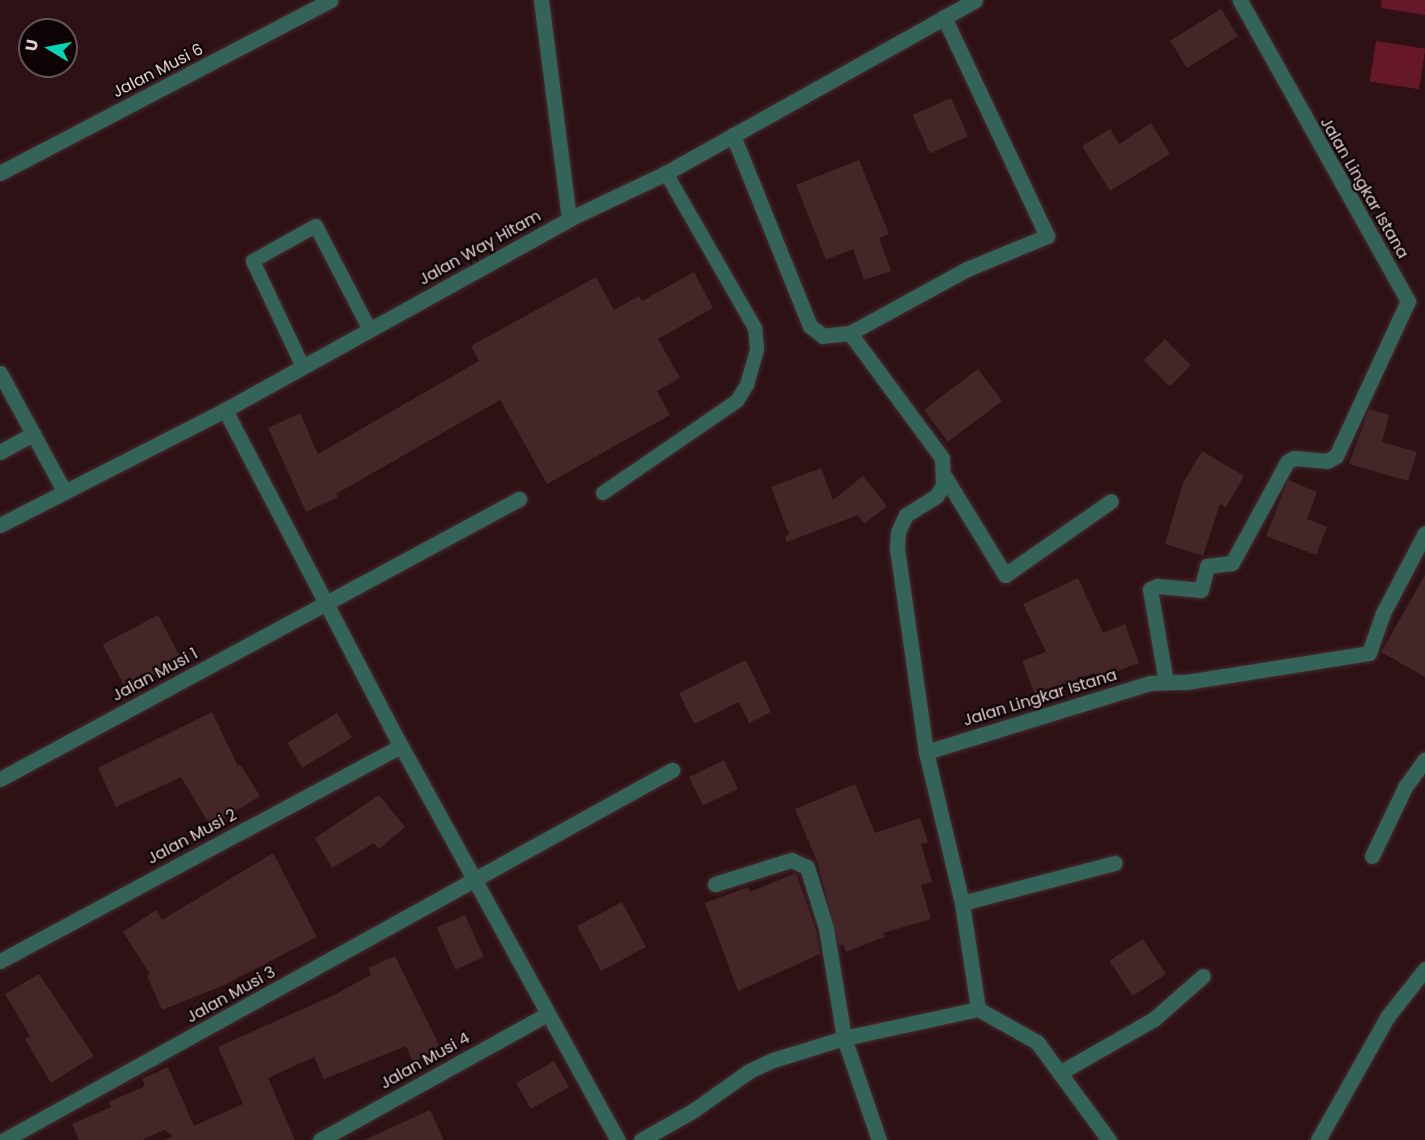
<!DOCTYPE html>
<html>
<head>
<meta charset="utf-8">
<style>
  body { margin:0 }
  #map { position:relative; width:1425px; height:1140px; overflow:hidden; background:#2d1115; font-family:Poppins,sans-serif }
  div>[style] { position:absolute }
  .green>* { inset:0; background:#661828; transform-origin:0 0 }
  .building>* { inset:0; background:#442629; transform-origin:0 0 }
  .roads { filter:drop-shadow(0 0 2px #472c2f) drop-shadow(0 0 2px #472c2f) }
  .service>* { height:14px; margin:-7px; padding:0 7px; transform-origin:7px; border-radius:7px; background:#346459 }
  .minor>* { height:15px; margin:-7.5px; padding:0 7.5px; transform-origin:7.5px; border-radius:7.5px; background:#346459 }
  .tertiary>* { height:15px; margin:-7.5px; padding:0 7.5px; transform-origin:7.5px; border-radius:7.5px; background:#346459 }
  span { translate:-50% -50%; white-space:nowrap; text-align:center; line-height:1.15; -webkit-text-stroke:4.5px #0d0304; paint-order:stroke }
  .street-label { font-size:16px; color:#e4d0d1 }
  .north { position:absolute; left:18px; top:18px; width:60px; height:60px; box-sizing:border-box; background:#0d0304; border:2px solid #635556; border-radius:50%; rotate:280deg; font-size:16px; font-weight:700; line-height:24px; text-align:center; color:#e4d0d1 }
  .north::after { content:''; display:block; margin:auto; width:21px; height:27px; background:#03d5b6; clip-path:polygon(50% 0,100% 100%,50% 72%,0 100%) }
</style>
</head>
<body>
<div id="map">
  <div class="green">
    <i style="clip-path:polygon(1382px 0,1425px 0,1425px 15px,1381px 8px)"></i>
    <i style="left:1376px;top:41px;width:50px;height:41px;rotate:9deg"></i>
  </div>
  <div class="building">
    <i style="left:1221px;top:9px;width:32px;height:60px;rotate:58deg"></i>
    <i style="left:951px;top:98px;width:42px;height:42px;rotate:66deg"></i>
    <i style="clip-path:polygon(1151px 123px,1170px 154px,1110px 191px,1082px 146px,1110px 129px,1119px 144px)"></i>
    <i style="clip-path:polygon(859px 160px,889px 234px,879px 238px,891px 271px,864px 280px,853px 249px,826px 260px,796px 185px)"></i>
    <i style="clip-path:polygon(694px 272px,713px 308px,658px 339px,680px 378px,657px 391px,670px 415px,547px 484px,500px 400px,336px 494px,338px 497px,306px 512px,268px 428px,300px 413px,318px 454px,479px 361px,471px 346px,596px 277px,614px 310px,639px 296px,642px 301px)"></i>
    <i style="left:1165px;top:339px;width:37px;height:30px;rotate:45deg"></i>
    <i style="left:978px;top:369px;width:40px;height:68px;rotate:53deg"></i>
    <i style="clip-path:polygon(1369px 409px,1389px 415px,1382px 442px,1417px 452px,1408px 481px,1349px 464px)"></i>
    <i style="clip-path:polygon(1202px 451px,1244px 476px,1226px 507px,1220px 504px,1203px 556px,1165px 544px,1183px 483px)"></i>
    <i style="clip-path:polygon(821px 468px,833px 500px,863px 476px,887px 506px,864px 524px,858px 515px,787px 542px,785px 537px,789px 534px,771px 487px)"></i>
    <i style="clip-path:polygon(1288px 480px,1317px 492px,1307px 519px,1327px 527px,1316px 555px,1266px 536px)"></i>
    <i style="clip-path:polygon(1425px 575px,1425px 677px,1381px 652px)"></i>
    <i style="clip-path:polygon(1078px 578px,1103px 633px,1125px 624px,1139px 663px,1096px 679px,1094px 673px,1035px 695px,1022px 661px,1046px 652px,1023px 604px)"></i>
    <i style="left:158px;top:615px;width:51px;height:63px;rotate:62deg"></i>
    <i style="clip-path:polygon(746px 660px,771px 712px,749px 723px,739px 702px,694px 724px,679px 693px)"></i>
    <i style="clip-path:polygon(212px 712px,238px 766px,240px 764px,260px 796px,211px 827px,181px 777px,116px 807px,98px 768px)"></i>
    <i style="left:337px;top:713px;width:29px;height:58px;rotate:59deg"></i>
    <i style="left:724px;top:760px;width:32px;height:39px;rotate:64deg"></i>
    <i style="clip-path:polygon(855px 784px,875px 833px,920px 818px,928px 842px,921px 844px,932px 882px,921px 885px,931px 919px,883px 933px,884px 937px,846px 952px,843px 944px,839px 946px,818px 864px,795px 809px)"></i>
    <i style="clip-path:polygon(379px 795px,405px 827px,379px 849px,374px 843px,332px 868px,315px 838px)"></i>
    <i style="clip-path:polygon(273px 853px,317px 937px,222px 986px,162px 1010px,147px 976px,150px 974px,123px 932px,156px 910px,162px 920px)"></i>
    <i style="clip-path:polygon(796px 873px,816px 930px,820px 954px,738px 991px,705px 903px,748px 887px,750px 892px)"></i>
    <i style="left:622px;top:902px;width:51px;height:51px;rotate:62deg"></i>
    <i style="left:465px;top:915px;width:46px;height:31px;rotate:66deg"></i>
    <i style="left:1143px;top:939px;width:42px;height:40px;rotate:57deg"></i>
    <i style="clip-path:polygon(395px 956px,441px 1049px,413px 1062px,406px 1046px,324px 1079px,314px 1057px,268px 1078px,295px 1140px,164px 1140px,173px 1136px,164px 1130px,142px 1140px,79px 1140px,72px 1124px,111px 1107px,109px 1102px,145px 1086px,142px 1079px,168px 1067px,194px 1126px,243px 1104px,218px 1047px,334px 995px,371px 975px,368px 968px)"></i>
    <i style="clip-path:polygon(39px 974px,94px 1056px,51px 1083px,25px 1039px,30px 1036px,5px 994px)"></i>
    <i style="left:554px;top:1061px;width:30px;height:44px;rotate:60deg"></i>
    <i style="clip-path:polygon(430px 1110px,444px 1140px,364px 1140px)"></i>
  </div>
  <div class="roads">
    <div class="service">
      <i style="left:303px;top:367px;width:117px;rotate:-115.3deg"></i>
      <i style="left:253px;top:261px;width:72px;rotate:-29.1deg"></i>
      <i style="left:316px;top:226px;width:117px;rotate:62.6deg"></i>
      <i style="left:603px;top:493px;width:163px;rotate:-34.5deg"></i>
      <i style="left:737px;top:401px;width:19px;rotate:-58deg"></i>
      <i style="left:747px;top:385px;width:37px;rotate:-74deg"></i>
      <i style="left:757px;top:349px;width:21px;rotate:-95deg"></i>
      <i style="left:755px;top:328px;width:179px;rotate:-119.9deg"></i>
    </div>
    <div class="minor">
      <i style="left:541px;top:0;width:221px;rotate:82.7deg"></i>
      <i style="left:0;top:173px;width:373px;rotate:-27.6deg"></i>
      <i style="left:850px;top:333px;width:133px;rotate:-28.7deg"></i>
      <i style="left:967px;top:269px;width:87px;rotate:-22.4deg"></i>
      <i style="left:1047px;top:236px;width:242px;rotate:-115.2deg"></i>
      <i style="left:0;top:373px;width:134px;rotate:61.5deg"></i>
      <i style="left:225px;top:410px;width:379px;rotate:62.4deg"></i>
      <i style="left:401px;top:746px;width:450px;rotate:61.2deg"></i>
      <i style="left:0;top:452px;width:38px;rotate:-29deg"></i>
      <i style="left:945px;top:477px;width:115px;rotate:58.5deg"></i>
      <i style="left:1005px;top:575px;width:129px;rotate:-34.9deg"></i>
      <i style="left:1166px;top:682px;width:94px;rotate:-99.8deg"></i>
      <i style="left:1150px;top:589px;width:8px;rotate:-23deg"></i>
      <i style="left:1157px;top:586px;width:44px;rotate:5.2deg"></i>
      <i style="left:1201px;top:590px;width:25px;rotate:-76deg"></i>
      <i style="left:1207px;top:566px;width:25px;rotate:-7deg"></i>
      <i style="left:1232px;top:563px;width:115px;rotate:-61.4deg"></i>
      <i style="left:1287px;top:462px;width:8px;rotate:-30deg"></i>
      <i style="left:1294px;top:458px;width:33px;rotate:5deg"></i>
      <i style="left:1327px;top:461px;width:10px;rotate:-29deg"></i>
      <i style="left:1336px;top:456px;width:171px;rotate:-65.1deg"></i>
      <i style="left:1408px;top:301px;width:345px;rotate:-119.2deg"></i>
      <i style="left:926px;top:752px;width:234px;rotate:-17.1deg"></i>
      <i style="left:1150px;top:683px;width:36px;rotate:-2deg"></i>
      <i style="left:1186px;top:682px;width:185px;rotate:-9deg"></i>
      <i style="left:1369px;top:653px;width:42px;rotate:-70.7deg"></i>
      <i style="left:1383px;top:613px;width:90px;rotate:-62.3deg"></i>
      <i style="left:0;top:779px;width:590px;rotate:-28.35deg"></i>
      <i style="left:1372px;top:856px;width:76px;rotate:-64.4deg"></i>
      <i style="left:1405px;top:787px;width:34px;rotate:-54deg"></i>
      <i style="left:715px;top:884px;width:80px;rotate:-17.5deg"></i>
      <i style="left:791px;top:860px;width:17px;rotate:24deg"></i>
      <i style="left:807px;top:867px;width:64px;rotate:72.7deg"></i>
      <i style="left:826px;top:928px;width:111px;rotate:80.7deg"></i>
      <i style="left:844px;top:1038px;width:108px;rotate:71.1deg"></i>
      <i style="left:962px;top:903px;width:158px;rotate:-14.7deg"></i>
      <i style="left:0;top:961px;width:455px;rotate:-28.2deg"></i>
      <i style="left:978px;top:1009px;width:68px;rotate:29.2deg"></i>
      <i style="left:1037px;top:1042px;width:122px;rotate:53.7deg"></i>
      <i style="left:1061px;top:1072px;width:107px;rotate:-29.7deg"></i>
      <i style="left:1154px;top:1019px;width:65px;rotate:-41.3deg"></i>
      <i style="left:4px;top:1140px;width:764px;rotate:-28.98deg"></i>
      <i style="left:320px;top:1140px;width:260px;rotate:-29deg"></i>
      <i style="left:641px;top:1140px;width:61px;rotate:-29.5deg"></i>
      <i style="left:694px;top:1110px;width:67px;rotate:-35.3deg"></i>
      <i style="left:749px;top:1071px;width:26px;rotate:-25deg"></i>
      <i style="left:773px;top:1060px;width:74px;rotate:-17.2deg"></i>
      <i style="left:844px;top:1038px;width:137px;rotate:-12.2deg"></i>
      <i style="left:978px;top:1009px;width:107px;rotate:-98.6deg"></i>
      <i style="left:962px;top:903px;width:155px;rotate:-103.4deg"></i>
      <i style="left:926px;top:752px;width:207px;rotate:-98.1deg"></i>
      <i style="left:897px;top:547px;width:15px;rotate:-86deg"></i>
      <i style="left:898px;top:532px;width:19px;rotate:-65deg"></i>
      <i style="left:906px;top:515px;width:36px;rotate:-32deg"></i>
      <i style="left:936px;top:496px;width:12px;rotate:-55deg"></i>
      <i style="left:943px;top:486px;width:28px;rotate:-92deg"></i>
      <i style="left:942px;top:458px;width:155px;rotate:-126.4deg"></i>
      <i style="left:850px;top:333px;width:27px;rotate:174deg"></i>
      <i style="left:823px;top:336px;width:16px;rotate:-142deg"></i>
      <i style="left:810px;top:326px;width:206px;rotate:-112deg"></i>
      <i style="left:1318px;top:1140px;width:142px;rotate:-60.6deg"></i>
      <i style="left:1388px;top:1016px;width:60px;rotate:-51.8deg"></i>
    </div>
    <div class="tertiary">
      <i style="left:0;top:525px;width:253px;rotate:-27.1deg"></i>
      <i style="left:225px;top:410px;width:393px;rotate:-29deg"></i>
      <i style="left:569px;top:219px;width:107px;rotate:-25.4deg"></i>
      <i style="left:666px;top:173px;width:354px;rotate:-29.2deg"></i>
    </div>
  </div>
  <div class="street-label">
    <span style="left:158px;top:71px;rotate:-27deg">Jalan Musi 6</span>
    <span style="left:1364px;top:188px;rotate:60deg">Jalan Lingkar Istana</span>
    <span style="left:480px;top:248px;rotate:-29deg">Jalan Way Hitam</span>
    <span style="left:155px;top:675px;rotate:-28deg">Jalan Musi 1</span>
    <span style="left:1040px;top:698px;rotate:-17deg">Jalan Lingkar Istana</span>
    <span style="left:192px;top:837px;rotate:-28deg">Jalan Musi 2</span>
    <span style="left:231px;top:995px;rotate:-29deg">Jalan Musi 3</span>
    <span style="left:425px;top:1061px;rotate:-29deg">Jalan Musi 4</span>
  </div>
  <div class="north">U</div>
</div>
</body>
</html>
